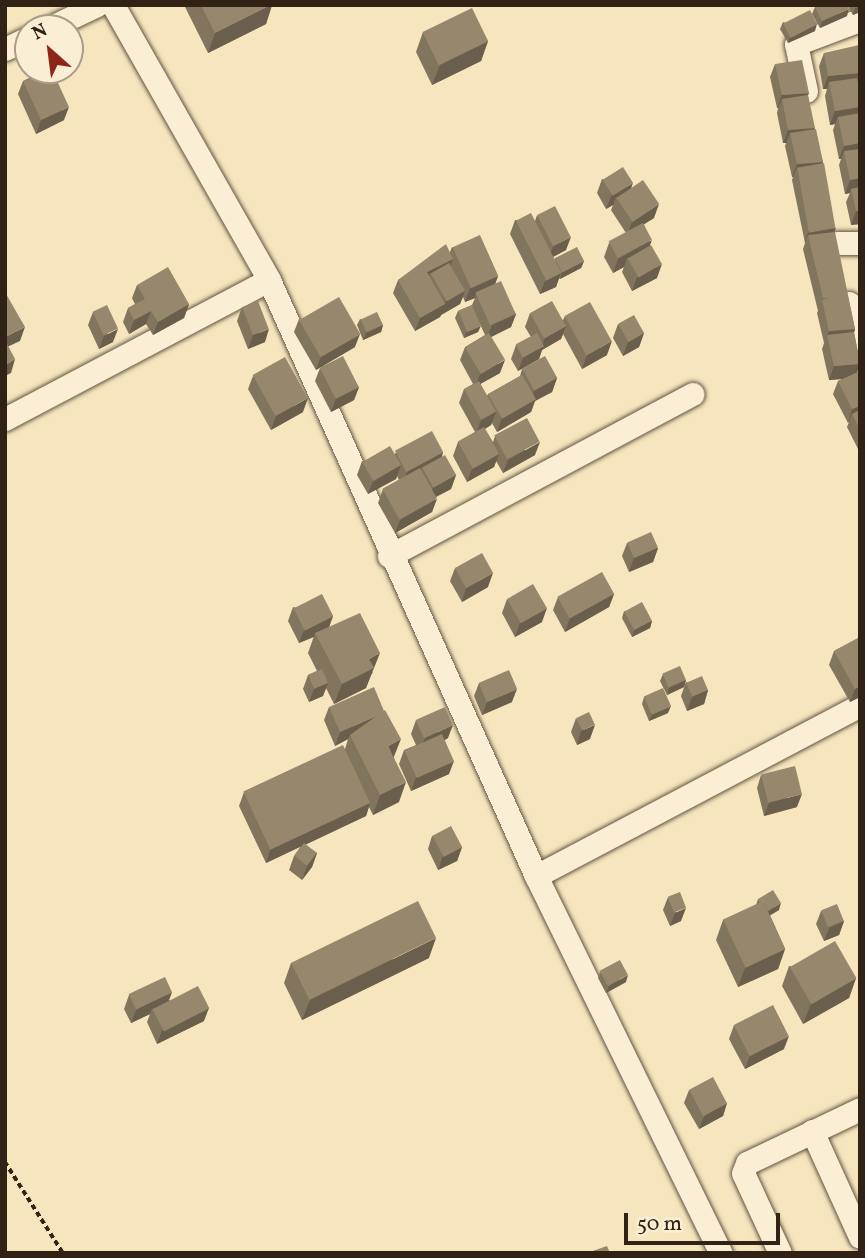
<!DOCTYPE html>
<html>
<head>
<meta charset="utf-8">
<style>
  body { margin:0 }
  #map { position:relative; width:865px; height:1258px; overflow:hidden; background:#f7e5be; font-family:Vollkorn,serif }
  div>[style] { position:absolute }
  .path>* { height:3.5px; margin-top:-1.75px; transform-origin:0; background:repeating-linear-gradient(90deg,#302316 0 5px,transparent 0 8.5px) }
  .roads { filter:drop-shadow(0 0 2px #625440) drop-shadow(0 0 2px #625440) }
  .minor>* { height:23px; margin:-11.5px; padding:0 11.5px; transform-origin:11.5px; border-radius:11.5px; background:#faeed5 }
  .wall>* { inset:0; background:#82755e }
  .shaded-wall>* { inset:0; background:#6a5f4c }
  .building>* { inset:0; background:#97886d; transform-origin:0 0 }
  span { translate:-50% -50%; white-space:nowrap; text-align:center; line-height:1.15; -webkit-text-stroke:5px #faeed5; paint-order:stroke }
  .frame { position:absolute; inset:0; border:7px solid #302316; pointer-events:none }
  .north { position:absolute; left:14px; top:14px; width:70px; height:70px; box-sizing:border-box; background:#faeed5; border:2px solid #a99d89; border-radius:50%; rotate:332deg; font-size:19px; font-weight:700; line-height:28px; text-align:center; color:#302316 }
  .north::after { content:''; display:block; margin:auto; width:24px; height:32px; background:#8f2418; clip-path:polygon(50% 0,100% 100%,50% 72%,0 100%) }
  .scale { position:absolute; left:624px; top:1213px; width:156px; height:32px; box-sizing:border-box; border:4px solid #302316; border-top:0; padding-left:9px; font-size:21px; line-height:24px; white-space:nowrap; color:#302316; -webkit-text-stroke:5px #faeed5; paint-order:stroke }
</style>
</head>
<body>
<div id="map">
  <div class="path">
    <i style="left:5px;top:1162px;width:108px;rotate:57.5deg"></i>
  </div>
  <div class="roads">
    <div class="minor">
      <i style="left:113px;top:5px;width:316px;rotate:60.4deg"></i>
      <i style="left:269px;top:280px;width:653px;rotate:65.87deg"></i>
      <i style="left:536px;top:876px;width:420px;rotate:63.9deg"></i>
      <i style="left:49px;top:28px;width:53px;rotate:-25.6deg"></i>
      <i style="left:5px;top:49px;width:25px;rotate:-26deg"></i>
      <i style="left:806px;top:91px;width:48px;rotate:-102deg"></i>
      <i style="left:796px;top:44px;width:68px;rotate:-20.6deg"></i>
      <i style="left:837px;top:243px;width:23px"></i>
      <i style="left:849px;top:303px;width:55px;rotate:78.5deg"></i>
      <i style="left:5px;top:419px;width:298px;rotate:-27.8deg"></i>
      <i style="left:389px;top:556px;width:344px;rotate:-28.1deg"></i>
      <i style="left:536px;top:876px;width:363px;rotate:-27.8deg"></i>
      <i style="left:812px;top:1131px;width:116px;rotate:65.6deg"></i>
      <i style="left:780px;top:1253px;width:88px;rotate:-114.8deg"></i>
      <i style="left:743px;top:1173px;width:11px;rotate:-68deg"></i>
      <i style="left:747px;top:1163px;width:125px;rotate:-25.5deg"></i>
    </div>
  </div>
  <div class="wall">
    <i style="clip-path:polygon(184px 5px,272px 5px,266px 24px,208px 53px)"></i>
    <i style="clip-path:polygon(847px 5px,860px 5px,860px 12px,853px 15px)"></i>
    <i style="clip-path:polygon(815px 7px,847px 16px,820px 28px,812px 14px)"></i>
    <i style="clip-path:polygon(783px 22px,815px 31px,788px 43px,780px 29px)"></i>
    <i style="clip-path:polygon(423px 32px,488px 41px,481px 61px,432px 85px,416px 52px)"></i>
    <i style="clip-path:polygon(824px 53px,860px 53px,860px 80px,858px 84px,859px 89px,860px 88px,860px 224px,851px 225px,846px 202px,850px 193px,845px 194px,839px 165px,841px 159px,839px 159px,833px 130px,835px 124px,830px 125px,825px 96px,827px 89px,823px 89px,819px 66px)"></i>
    <i style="clip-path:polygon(775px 64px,808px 96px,814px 129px,823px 162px,822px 164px,834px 232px,855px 329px,854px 333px,860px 362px,857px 372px,860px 371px,860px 453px,847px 427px,849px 422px,848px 423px,833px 394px,838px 381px,842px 379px,829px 380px,822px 349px,824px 343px,817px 313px,818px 311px,803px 249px,805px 243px,792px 180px,793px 177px,792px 177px,785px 146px,786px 143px,783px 143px,777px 113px,778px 108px,777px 108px,770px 77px)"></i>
    <i style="clip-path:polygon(35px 70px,53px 70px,64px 120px,36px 134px,18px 94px,23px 81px,37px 74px)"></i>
    <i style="clip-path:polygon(602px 179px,631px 187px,654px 218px,644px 224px,650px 245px,657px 278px,632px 291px,622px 272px,624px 267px,613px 273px,604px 257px,609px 243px,626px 233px,611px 210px,613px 205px,606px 209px,597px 193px)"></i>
    <i style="clip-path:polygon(537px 215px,566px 250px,553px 257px,554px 260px,555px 258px,584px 261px,581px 268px,560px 279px,559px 278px,556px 287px,540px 294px,510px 234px,515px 220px,535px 221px)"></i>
    <i style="clip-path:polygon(452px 247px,498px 276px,495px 284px,516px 314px,511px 327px,491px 337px,500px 373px,480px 384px,487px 396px,488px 394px,520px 376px,522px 369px,557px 378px,552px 392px,535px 401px,531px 412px,497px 432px,492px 423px,491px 425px,485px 429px,493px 442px,495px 436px,535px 455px,503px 473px,496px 461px,494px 467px,467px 482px,453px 456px,458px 442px,475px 432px,459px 403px,464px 389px,473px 384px,460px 360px,465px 347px,485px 335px,480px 324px,478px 332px,464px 338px,455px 318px,458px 311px,472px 305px,475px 298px,465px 302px,463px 297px,460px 304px,441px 315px,440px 317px,415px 331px,393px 293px,398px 280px,450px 252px)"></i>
    <i style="clip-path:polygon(137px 285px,189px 304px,184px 318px,153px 335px,146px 324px,129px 334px,123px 322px,128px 308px,135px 304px,132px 298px)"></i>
    <i style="clip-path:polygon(242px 307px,265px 342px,248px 349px,237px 321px)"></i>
    <i style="clip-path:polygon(93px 312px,113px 342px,99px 349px,88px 325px)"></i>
    <i style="clip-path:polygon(530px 313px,563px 320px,565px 316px,607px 355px,582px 369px,563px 334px,561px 339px,542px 350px,539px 359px,518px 371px,511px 359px,516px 345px,531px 337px,525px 327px)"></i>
    <i style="clip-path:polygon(299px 319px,355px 347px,316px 370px,294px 332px)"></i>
    <i style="clip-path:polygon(360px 319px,383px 325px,381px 332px,363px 340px,357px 325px)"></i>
    <i style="clip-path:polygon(618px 324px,644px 333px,639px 347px,623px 356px,613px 338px)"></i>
    <i style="clip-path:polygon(320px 368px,359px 387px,354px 400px,331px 412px,315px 381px)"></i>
    <i style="clip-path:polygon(253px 376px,303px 412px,271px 430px,248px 389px)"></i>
    <i style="clip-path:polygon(396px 452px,443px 452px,442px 457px,456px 475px,451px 489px,436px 497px,432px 512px,395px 533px,378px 503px,383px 489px,399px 480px,397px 476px,396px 479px,368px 494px,357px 475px,362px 461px,395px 454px)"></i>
    <i style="clip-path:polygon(627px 543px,658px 548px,653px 562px,629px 572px,622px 556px)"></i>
    <i style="clip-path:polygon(455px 568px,488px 587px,462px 602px,450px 581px)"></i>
    <i style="clip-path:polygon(614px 594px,609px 607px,565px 632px,553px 610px,558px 597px)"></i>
    <i style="clip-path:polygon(507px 599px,542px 622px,515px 637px,502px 613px)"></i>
    <i style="clip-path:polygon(293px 607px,333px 616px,329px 627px,373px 673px,371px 674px,366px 688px,334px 704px,326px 688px,323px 696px,309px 702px,303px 689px,308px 675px,317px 671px,308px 653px,314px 636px,299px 643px,288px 621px)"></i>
    <i style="clip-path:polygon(624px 611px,652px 621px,650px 628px,632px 637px,622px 618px)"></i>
    <i style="clip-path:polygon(860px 637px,860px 697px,850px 702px,829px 665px,834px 651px)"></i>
    <i style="clip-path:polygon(663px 674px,686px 680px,684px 687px,667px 695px,660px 681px)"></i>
    <i style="clip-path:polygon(686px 682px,708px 690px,704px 704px,687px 711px,681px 696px)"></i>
    <i style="clip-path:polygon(479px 683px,512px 702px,482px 715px,474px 696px)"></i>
    <i style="clip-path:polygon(644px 697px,668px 713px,649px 721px,642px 704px)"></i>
    <i style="clip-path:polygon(329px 707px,394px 757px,399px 802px,373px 815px,369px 807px,366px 816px,305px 845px,317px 853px,312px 867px,302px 880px,289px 870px,294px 856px,301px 846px,266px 863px,239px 806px,244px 792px,345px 749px,348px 739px,335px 746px,324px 720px)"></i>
    <i style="clip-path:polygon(576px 718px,590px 739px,577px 745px,571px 732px)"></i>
    <i style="clip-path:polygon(416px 720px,448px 738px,445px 740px,449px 774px,411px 791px,399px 764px,404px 750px,416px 745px,411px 734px)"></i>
    <i style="clip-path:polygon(761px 775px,797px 807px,764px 816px,757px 788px)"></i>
    <i style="clip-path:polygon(432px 836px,462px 847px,457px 861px,438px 870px,428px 849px)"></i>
    <i style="clip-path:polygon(668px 897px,681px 921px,670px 926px,663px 910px)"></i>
    <i style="clip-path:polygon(758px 899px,779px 910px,770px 915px,785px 949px,778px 969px,738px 987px,716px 940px,723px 920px,756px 905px)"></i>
    <i style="clip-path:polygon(821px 911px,844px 921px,839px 935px,824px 941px,816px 924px)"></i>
    <i style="clip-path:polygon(429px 958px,302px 1020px,284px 983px,291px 963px)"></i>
    <i style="clip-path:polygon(789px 966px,856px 978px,849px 998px,803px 1024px,782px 986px)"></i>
    <i style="clip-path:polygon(600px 972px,626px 982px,606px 993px,598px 978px)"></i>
    <i style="clip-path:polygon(172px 992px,169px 1000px,204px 1021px,157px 1044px,147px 1022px,150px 1014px,131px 1023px,124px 1009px,129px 995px)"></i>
    <i style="clip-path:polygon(734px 1025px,784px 1049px,745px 1069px,729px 1039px)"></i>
    <i style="clip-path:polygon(689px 1090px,727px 1103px,723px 1116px,699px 1129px,684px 1103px)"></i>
  </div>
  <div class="shaded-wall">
    <i style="clip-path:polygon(271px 5px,272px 5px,266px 24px,208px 53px,215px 33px)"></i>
    <i style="clip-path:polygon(860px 6px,860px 12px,853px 15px,855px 8px)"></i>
    <i style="clip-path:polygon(849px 9px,847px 16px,820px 28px,822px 21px)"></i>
    <i style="clip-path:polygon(817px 24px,815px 31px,788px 43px,790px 36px)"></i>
    <i style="clip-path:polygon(488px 41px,481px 61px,432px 85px,440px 65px)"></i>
    <i style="clip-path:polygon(860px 73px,860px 80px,857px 86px,829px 82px,827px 89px,823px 89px,828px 76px)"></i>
    <i style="clip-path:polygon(809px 93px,804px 106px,782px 99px,778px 108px,777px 108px,782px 95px)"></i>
    <i style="clip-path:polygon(69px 107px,64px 120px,36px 134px,41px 120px)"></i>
    <i style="clip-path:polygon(860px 107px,860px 115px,838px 117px,835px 124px,830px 125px,835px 111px)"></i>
    <i style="clip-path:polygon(815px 128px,810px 141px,790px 133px,786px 143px,783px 143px,788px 130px)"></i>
    <i style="clip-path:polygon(860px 143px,860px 156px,844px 151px,841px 159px,839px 159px,844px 146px)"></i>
    <i style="clip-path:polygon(823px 162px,818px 175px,797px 167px,793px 177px,792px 177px,797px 164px)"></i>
    <i style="clip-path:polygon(860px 178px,860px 191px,851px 189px,850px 193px,845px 194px,850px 180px)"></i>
    <i style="clip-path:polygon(633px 183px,628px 197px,616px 197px,613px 205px,606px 209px,611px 196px)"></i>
    <i style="clip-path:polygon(659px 204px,654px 218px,627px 235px,632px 222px)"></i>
    <i style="clip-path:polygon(856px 211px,860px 211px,860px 224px,851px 225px)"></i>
    <i style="clip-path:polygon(836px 228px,831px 241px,808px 235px,804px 243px,809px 230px)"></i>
    <i style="clip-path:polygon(571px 237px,566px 250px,549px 259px,553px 246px)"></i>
    <i style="clip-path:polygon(652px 240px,647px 253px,627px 258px,624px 267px,613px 273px,618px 259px)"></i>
    <i style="clip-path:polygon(453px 259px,448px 272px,430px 273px,426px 284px,427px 272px)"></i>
    <i style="clip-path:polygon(584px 261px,581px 268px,560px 279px,562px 272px)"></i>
    <i style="clip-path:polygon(662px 264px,657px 278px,632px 291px,637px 277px)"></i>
    <i style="clip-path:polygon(561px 273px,556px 287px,540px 294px,545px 281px)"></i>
    <i style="clip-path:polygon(498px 276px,493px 290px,476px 293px,475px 298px,465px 302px,470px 288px)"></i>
    <i style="clip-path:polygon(465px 291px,460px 304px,441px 315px,440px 317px,415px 331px,420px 318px,445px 304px,446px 301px)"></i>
    <i style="clip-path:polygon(189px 304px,184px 318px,153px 335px,158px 322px)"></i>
    <i style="clip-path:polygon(151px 311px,146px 324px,129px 334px,134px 320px)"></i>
    <i style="clip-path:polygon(516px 314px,511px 327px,487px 339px,492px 325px)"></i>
    <i style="clip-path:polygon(383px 325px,381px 332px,363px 340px,366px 333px)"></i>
    <i style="clip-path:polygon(481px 326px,478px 332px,464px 338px,466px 332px)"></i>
    <i style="clip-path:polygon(566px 326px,561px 339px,542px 350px,539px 359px,518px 371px,523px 358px,541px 347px,545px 338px)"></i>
    <i style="clip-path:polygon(25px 327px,20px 341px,5px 348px,5px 337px)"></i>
    <i style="clip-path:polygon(118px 329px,113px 342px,99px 349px,104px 336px)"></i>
    <i style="clip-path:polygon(269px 329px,265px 342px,248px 349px,253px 335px)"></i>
    <i style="clip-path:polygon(855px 329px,851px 342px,827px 336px,829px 331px)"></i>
    <i style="clip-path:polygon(644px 333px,639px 347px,623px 356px,628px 342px)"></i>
    <i style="clip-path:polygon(360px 334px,355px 347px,316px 370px,321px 356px)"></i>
    <i style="clip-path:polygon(612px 341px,607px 355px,582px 369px,587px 355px)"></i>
    <i style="clip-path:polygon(15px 359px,11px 373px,5px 376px,5px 365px)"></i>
    <i style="clip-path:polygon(505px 360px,500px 373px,475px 387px,480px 374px)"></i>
    <i style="clip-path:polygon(860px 364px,855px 378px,829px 380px,834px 366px)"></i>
    <i style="clip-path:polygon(557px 378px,552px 392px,535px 401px,531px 412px,497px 432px,502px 418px,530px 402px,534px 391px)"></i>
    <i style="clip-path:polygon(359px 387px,354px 400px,331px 412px,336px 398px)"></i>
    <i style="clip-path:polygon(308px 398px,303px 412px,271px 430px,276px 416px)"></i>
    <i style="clip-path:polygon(860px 406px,860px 417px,852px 414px,848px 423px,852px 409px)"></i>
    <i style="clip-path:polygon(496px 412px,491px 425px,476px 434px,481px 420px)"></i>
    <i style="clip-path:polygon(540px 442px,535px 455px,503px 473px,508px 460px)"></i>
    <i style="clip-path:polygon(443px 452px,438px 466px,422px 467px,419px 477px,402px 486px,407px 472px)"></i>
    <i style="clip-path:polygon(499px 454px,494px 467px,467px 482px,472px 469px)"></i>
    <i style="clip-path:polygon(401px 465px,396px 479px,368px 494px,373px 481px)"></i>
    <i style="clip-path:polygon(456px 475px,451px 489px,428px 501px,433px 487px)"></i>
    <i style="clip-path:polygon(437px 499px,432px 512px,395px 533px,400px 520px)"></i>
    <i style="clip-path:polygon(658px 548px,653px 562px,629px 572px,634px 558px)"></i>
    <i style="clip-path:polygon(493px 573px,488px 587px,462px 602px,466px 588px)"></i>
    <i style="clip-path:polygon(614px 594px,609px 607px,565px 632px,570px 618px)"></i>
    <i style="clip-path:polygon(547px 608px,542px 622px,515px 637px,520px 623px)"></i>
    <i style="clip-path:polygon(333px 616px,328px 630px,315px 633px,314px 637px,299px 643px,304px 630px)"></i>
    <i style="clip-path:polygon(652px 621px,650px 628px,632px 637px,634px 630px)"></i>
    <i style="clip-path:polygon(380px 653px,366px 688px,334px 704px,342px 684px,369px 659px)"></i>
    <i style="clip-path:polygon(686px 680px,684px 687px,667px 695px,669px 688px)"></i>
    <i style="clip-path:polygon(328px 683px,323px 696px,309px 702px,314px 689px)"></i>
    <i style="clip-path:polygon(860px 686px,860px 697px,850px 702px,855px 689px)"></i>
    <i style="clip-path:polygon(517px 689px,512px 702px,482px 715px,487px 702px)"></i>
    <i style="clip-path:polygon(708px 690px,704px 704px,687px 711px,692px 697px)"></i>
    <i style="clip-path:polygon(671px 706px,668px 713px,649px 721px,652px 714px)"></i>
    <i style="clip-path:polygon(385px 712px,350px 735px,348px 739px,335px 746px,340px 732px)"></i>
    <i style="clip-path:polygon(453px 725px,448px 738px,420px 752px,425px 738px)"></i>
    <i style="clip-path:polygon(595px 725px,590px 739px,577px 745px,581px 731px)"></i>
    <i style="clip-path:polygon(401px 739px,393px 759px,388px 746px)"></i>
    <i style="clip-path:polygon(454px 761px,449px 774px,411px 791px,416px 777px)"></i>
    <i style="clip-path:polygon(406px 782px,399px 802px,373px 815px,380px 795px)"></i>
    <i style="clip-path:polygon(802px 794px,797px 807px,764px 816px,769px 803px)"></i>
    <i style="clip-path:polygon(370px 803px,366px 816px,266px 863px,270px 850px)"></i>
    <i style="clip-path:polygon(462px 847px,457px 861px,438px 870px,443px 856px)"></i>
    <i style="clip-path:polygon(317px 853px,312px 867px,302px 880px,307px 866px)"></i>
    <i style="clip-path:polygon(781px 903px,779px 910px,764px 919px,766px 912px)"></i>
    <i style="clip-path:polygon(686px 908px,681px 921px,670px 926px,675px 913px)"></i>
    <i style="clip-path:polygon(844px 921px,839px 935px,824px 941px,829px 928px)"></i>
    <i style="clip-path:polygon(436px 938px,429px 958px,302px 1020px,310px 1000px)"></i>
    <i style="clip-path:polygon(785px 949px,778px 969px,738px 987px,745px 968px)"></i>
    <i style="clip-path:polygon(628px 975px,626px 982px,606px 993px,609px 986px)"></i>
    <i style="clip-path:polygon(856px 978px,849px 998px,803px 1024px,811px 1004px)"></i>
    <i style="clip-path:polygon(172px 992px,167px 1005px,152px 1009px,150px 1014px,131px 1023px,136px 1010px)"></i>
    <i style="clip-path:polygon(209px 1008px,204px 1021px,157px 1044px,162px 1030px)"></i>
    <i style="clip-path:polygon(789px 1036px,784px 1049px,745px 1069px,750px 1055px)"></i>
    <i style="clip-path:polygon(727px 1103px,723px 1116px,699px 1129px,704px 1116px)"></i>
  </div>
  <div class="building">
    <i style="clip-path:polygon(201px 5px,271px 5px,215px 33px)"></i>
    <i style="clip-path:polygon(819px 5px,847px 5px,849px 9px,822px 21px,815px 7px)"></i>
    <i style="left:472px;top:8px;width:37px;height:55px;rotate:64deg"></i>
    <i style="left:810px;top:10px;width:16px;height:30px;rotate:63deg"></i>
    <i style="clip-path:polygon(859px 45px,860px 73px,828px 76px,824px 53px)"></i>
    <i style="clip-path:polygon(802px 60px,809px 93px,782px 95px,775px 64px)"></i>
    <i style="clip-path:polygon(46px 70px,52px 70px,69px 107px,41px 120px,23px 81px)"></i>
    <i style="clip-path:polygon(857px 78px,860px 91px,860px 107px,835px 111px,829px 82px)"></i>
    <i style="clip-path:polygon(808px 95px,815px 128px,788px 130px,782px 99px)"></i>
    <i style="clip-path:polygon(860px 113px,860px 143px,844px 146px,838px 117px)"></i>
    <i style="clip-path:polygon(816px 129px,823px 162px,797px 164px,790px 133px)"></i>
    <i style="clip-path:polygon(860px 149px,860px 178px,850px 180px,844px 151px)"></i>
    <i style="left:824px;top:163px;width:66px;height:27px;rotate:80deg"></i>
    <i style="left:623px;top:167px;width:19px;height:24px;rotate:58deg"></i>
    <i style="left:643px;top:180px;width:29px;height:32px;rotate:56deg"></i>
    <i style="clip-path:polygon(860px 187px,860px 211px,856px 211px,851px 189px)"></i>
    <i style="left:555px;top:206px;width:35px;height:20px;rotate:63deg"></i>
    <i style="left:531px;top:213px;width:67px;height:17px;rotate:63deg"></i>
    <i style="left:643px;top:223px;width:19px;height:39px;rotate:62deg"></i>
    <i style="clip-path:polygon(835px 232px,855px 329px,829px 331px,822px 300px,829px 298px,823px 298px,808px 235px)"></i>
    <i style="left:480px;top:235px;width:45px;height:30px;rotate:66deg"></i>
    <i style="clip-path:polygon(446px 244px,453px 259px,427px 272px,445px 304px,420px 318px,398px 280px)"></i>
    <i style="left:651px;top:245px;width:22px;height:27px;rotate:60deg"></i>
    <i style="left:577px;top:247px;width:16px;height:25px;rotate:63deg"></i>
    <i style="left:449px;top:263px;width:32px;height:21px;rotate:60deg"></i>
    <i style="clip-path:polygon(168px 267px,189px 304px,158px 322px,151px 311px,134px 320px,128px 308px,145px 299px,137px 285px)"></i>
    <i style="left:501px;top:281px;width:36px;height:28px;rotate:66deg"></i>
    <i style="clip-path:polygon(5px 292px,25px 327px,5px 337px)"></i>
    <i style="left:339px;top:297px;width:43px;height:46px;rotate:60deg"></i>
    <i style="left:258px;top:301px;width:30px;height:17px;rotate:69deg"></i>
    <i style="left:552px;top:301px;width:29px;height:25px;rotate:61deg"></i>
    <i style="left:590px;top:302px;width:45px;height:29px;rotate:61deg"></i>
    <i style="left:107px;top:305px;width:26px;height:16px;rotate:65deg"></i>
    <i style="left:472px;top:305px;width:23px;height:15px;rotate:67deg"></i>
    <i style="left:377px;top:312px;width:14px;height:18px;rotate:65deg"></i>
    <i style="left:634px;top:315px;width:21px;height:18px;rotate:61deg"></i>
    <i style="clip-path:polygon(854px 332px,860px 364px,834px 366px,827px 335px)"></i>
    <i style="left:489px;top:333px;width:31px;height:28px;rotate:59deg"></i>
    <i style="left:537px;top:333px;width:15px;height:24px;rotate:62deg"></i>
    <i style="clip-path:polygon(5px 340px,15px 359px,5px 365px)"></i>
    <i style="left:343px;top:356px;width:35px;height:26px;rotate:63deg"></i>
    <i style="left:545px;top:356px;width:25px;height:26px;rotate:61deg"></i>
    <i style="left:285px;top:357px;width:47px;height:37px;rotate:61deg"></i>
    <i style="clip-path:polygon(860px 371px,860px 406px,852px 409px,838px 381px)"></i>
    <i style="left:522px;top:375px;width:28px;height:39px;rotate:60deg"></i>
    <i style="left:479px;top:381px;width:35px;height:17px;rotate:61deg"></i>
    <i style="clip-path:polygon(860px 410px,860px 430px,852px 414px)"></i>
    <i style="left:527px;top:418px;width:27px;height:37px;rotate:62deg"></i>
    <i style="left:484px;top:427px;width:31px;height:30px;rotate:61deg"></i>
    <i style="left:432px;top:431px;width:24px;height:42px;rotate:62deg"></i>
    <i style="left:390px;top:446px;width:22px;height:32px;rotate:60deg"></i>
    <i style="left:445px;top:455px;width:23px;height:26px;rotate:61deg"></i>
    <i style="left:420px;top:468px;width:35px;height:43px;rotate:61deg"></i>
    <i style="left:651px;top:532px;width:17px;height:26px;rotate:66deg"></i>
    <i style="left:482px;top:553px;width:23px;height:31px;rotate:61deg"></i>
    <i style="left:602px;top:572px;width:25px;height:51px;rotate:61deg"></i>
    <i style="left:533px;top:584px;width:28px;height:30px;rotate:60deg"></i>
    <i style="left:322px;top:594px;width:25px;height:32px;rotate:63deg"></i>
    <i style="left:642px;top:602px;width:21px;height:20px;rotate:62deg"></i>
    <i style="clip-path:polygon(360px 613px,380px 653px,369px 659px,374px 668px,342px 684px,315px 633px)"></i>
    <i style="clip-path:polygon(860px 637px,860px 686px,855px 689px,834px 651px)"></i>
    <i style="left:680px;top:666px;width:15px;height:19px;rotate:67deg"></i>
    <i style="left:322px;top:669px;width:15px;height:15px;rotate:67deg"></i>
    <i style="left:509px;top:670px;width:21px;height:33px;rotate:67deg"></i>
    <i style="left:702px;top:676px;width:15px;height:17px;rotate:67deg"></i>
    <i style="clip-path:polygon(374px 687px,384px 711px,379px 715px,340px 732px,329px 707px)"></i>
    <i style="left:663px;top:688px;width:20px;height:21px;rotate:66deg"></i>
    <i style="left:445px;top:707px;width:20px;height:32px;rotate:66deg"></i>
    <i style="clip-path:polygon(385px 710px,401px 739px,388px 746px,406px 782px,380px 795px,350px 735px)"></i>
    <i style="left:589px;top:712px;width:14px;height:14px;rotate:65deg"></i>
    <i style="left:442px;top:734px;width:30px;height:41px;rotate:66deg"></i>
    <i style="left:343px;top:745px;width:64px;height:110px;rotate:65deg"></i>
    <i style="left:795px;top:766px;width:29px;height:35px;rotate:76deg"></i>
    <i style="left:451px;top:826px;width:24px;height:21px;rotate:62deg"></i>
    <i style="left:304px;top:843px;width:16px;height:16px;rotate:38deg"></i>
    <i style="clip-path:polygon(773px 890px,781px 903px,768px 911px,763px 901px,760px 903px,758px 899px)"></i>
    <i style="left:680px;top:892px;width:17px;height:13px;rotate:69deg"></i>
    <i style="left:418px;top:901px;width:41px;height:141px;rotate:64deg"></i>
    <i style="left:763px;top:901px;width:53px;height:44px;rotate:65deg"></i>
    <i style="left:837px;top:904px;width:18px;height:17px;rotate:68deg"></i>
    <i style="left:835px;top:941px;width:43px;height:52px;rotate:60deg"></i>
    <i style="left:620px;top:960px;width:17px;height:23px;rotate:62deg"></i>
    <i style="left:165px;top:977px;width:17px;height:40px;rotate:65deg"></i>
    <i style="left:198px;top:986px;width:25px;height:51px;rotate:63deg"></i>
    <i style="left:773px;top:1005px;width:35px;height:44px;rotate:63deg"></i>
    <i style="left:713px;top:1077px;width:30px;height:27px;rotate:62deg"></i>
    <i style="clip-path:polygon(607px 1246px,610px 1253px,587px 1253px)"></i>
  </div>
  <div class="frame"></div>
  <div class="north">N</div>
  <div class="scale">50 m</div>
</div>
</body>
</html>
